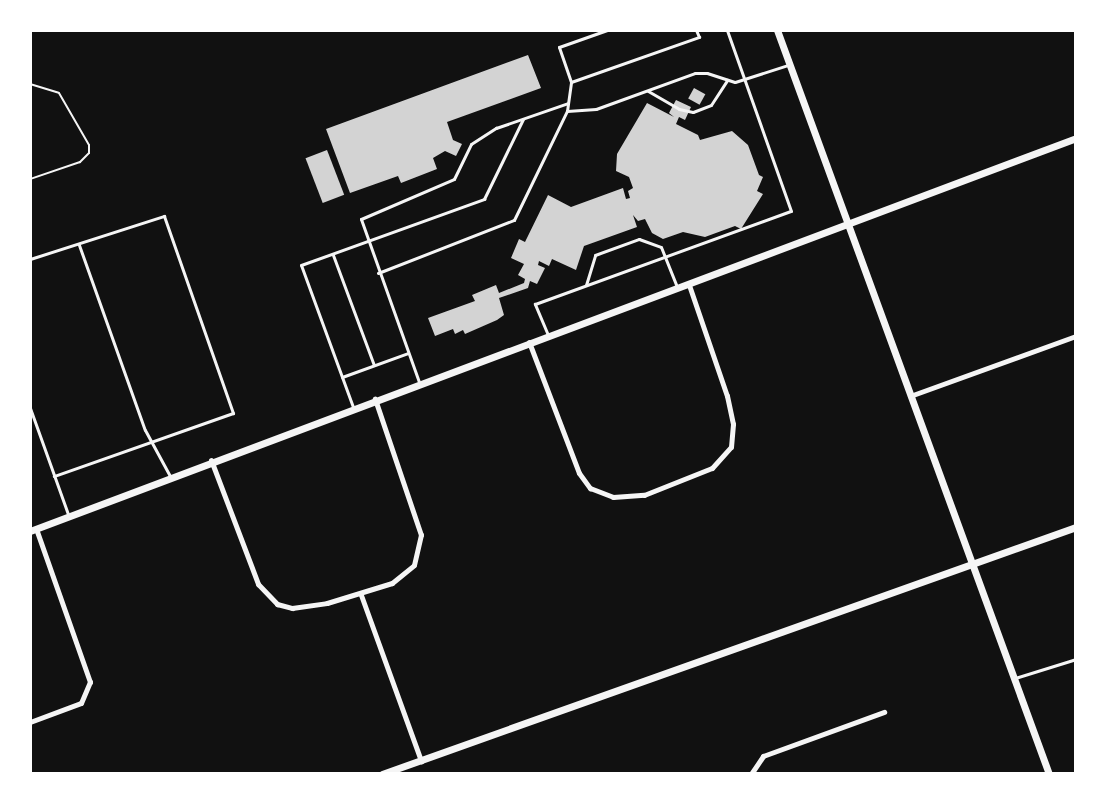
<!DOCTYPE html>
<html>
<head>
<meta charset="utf-8">
<style>
  body { margin:0 }
  #map { position:relative; width:1106px; height:804px; overflow:hidden; background:#111; font-family:"Nunito Sans",sans-serif }
  div>[style] { position:absolute }
  .building>* { inset:0; background:#d3d3d3; transform-origin:0 0 }
  .path>* { height:2px; margin:-1px; padding:0 1px; transform-origin:1px; border-radius:1px; background:#f5f5f5 }
  .service>* { height:3px; margin:-1.5px; padding:0 1.5px; transform-origin:1.5px; border-radius:1.5px; background:#f5f5f5 }
  .minor>* { height:5px; margin:-2.5px; padding:0 2.5px; transform-origin:2.5px; border-radius:2.5px; background:#f5f5f5 }
  .tertiary>* { height:7px; margin:-3.5px; padding:0 3.5px; transform-origin:3.5px; border-radius:3.5px; background:#f5f5f5 }
  span { translate:-50% -50%; white-space:nowrap; text-align:center; line-height:1.15; -webkit-text-stroke:4.5px #fff; paint-order:stroke }
  .frame { position:absolute; inset:0; border:32px solid #fff; pointer-events:none }
</style>
</head>
<body>
<div id="map">
  <div class="building">
    <i style="clip-path:polygon(528px 55px,541px 88px,447px 122px,453px 140px,462px 144px,456px 156px,445px 151px,433px 158px,437px 169px,401px 183px,398px 176px,350px 193px,326px 129px)"></i>
    <i style="left:694px;top:88px;width:13px;height:12px;rotate:29deg"></i>
    <i style="clip-path:polygon(676px 100px,691px 107px,685px 120px,679px 117px,676px 124px,698px 135px,700px 140px,732px 131px,748px 145px,759px 175px,763px 177px,757px 191px,763px 194px,741px 229px,735px 226px,705px 237px,683px 232px,663px 239px,652px 233px,645px 219px,638px 221px,633px 215px,637px 227px,584px 246px,576px 270px,552px 259px,549px 266px,539px 261px,538px 265px,545px 268px,537px 284px,530px 281px,528px 288px,499px 298px,504px 315px,497px 320px,465px 334px,463px 330px,455px 334px,453px 329px,435px 336px,428px 318px,475px 301px,472px 295px,496px 285px,499px 293px,524px 283px,525px 279px,518px 275px,524px 264px,511px 258px,519px 239px,525px 242px,548px 195px,571px 207px,623px 188px,626px 199px,630px 198px,628px 191px,633px 188px,629px 177px,616px 171px,617px 154px,647px 103px,674px 117px,669px 113px)"></i>
    <i style="left:327px;top:150px;width:48px;height:23px;rotate:69deg"></i>
  </div>
  <div class="path">
    <i style="left:30px;top:84px;width:30px;rotate:17deg"></i>
    <i style="left:59px;top:93px;width:60px;rotate:60deg"></i>
    <i style="left:89px;top:145px;width:8px;rotate:90deg"></i>
    <i style="left:89px;top:153px;width:13px;rotate:135deg"></i>
    <i style="left:80px;top:162px;width:53px;rotate:161.2deg"></i>
  </div>
  <div class="service">
    <i style="left:571px;top:82px;width:136px;rotate:-19.4deg"></i>
    <i style="left:699px;top:37px;width:8px;rotate:-113deg"></i>
    <i style="left:648px;top:91px;width:36px;rotate:30deg"></i>
    <i style="left:679px;top:109px;width:14px;rotate:12deg"></i>
    <i style="left:693px;top:112px;width:19px;rotate:-21deg"></i>
    <i style="left:711px;top:105px;width:30px;rotate:-57deg"></i>
    <i style="left:567px;top:111px;width:29px;rotate:-4deg"></i>
    <i style="left:596px;top:109px;width:105px;rotate:-20deg"></i>
    <i style="left:695px;top:73px;width:12px"></i>
    <i style="left:707px;top:73px;width:29px;rotate:18deg"></i>
    <i style="left:735px;top:82px;width:56px;rotate:-17.8deg"></i>
    <i style="left:79px;top:245px;width:196px;rotate:70.4deg"></i>
    <i style="left:145px;top:430px;width:52px;rotate:61.5deg"></i>
    <i style="left:333px;top:255px;width:117px;rotate:69.6deg"></i>
    <i style="left:30px;top:259px;width:141px;rotate:-17.8deg"></i>
    <i style="left:164px;top:216px;width:209px;rotate:70.7deg"></i>
    <i style="left:233px;top:413px;width:190px;rotate:160.6deg"></i>
    <i style="left:378px;top:273px;width:146px;rotate:-21.3deg"></i>
    <i style="left:514px;top:220px;width:121px;rotate:-64.1deg"></i>
    <i style="left:567px;top:111px;width:29px;rotate:-82deg"></i>
    <i style="left:571px;top:82px;width:37px;rotate:-109deg"></i>
    <i style="left:559px;top:47px;width:51px;rotate:-19.5deg"></i>
    <i style="left:586px;top:285px;width:31px;rotate:-73deg"></i>
    <i style="left:595px;top:255px;width:47px;rotate:-20deg"></i>
    <i style="left:639px;top:239px;width:23px;rotate:20deg"></i>
    <i style="left:661px;top:247px;width:43px;rotate:68.2deg"></i>
    <i style="left:548px;top:335px;width:34px;rotate:-113deg"></i>
    <i style="left:535px;top:304px;width:272px;rotate:-20deg"></i>
    <i style="left:791px;top:211px;width:192px;rotate:-109.5deg"></i>
    <i style="left:342px;top:377px;width:70px;rotate:-20deg"></i>
    <i style="left:419px;top:382px;width:173px;rotate:-109.6deg"></i>
    <i style="left:361px;top:219px;width:101px;rotate:-23.3deg"></i>
    <i style="left:454px;top:179px;width:39px;rotate:-64deg"></i>
    <i style="left:471px;top:144px;width:30px;rotate:-33deg"></i>
    <i style="left:496px;top:128px;width:76px;rotate:-19.1deg"></i>
    <i style="left:353px;top:407px;width:151px;rotate:-110.1deg"></i>
    <i style="left:301px;top:265px;width:195px;rotate:-19.8deg"></i>
    <i style="left:484px;top:199px;width:89px;rotate:-64deg"></i>
    <i style="left:30px;top:408px;width:113px;rotate:70.3deg"></i>
    <i style="left:1015px;top:678px;width:64px;rotate:-17.3deg"></i>
  </div>
  <div class="minor">
    <i style="left:529px;top:342px;width:140px;rotate:69.1deg"></i>
    <i style="left:579px;top:473px;width:19px;rotate:54deg"></i>
    <i style="left:590px;top:488px;width:25px;rotate:21deg"></i>
    <i style="left:613px;top:497px;width:31px;rotate:-4deg"></i>
    <i style="left:644px;top:495px;width:73px;rotate:-21.7deg"></i>
    <i style="left:712px;top:468px;width:28px;rotate:-48deg"></i>
    <i style="left:731px;top:447px;width:23px;rotate:-85deg"></i>
    <i style="left:733px;top:424px;width:29px;rotate:-102deg"></i>
    <i style="left:727px;top:396px;width:117px;rotate:-108.9deg"></i>
    <i style="left:910px;top:396px;width:177px;rotate:-19.9deg"></i>
    <i style="left:211px;top:460px;width:133px;rotate:69.2deg"></i>
    <i style="left:258px;top:584px;width:28px;rotate:46deg"></i>
    <i style="left:277px;top:604px;width:16px;rotate:15deg"></i>
    <i style="left:292px;top:608px;width:35px;rotate:-8deg"></i>
    <i style="left:327px;top:603px;width:68px;rotate:-17.1deg"></i>
    <i style="left:392px;top:583px;width:28px;rotate:-39deg"></i>
    <i style="left:414px;top:565px;width:31px;rotate:-77deg"></i>
    <i style="left:421px;top:535px;width:144px;rotate:-108.7deg"></i>
    <i style="left:361px;top:595px;width:177px;rotate:70.1deg"></i>
    <i style="left:30px;top:722px;width:54px;rotate:-20.4deg"></i>
    <i style="left:81px;top:703px;width:23px;rotate:-67deg"></i>
    <i style="left:90px;top:682px;width:162px;rotate:-109.4deg"></i>
    <i style="left:751px;top:774px;width:22px;rotate:-56deg"></i>
    <i style="left:763px;top:756px;width:129px;rotate:-20deg"></i>
  </div>
  <div class="tertiary">
    <i style="left:777px;top:30px;width:792px;rotate:69.92deg"></i>
    <i style="left:30px;top:531px;width:1117px;rotate:-20.59deg"></i>
    <i style="left:382px;top:774px;width:737px;rotate:-19.59deg"></i>
  </div>
  <div class="frame"></div>
</div>
</body>
</html>
